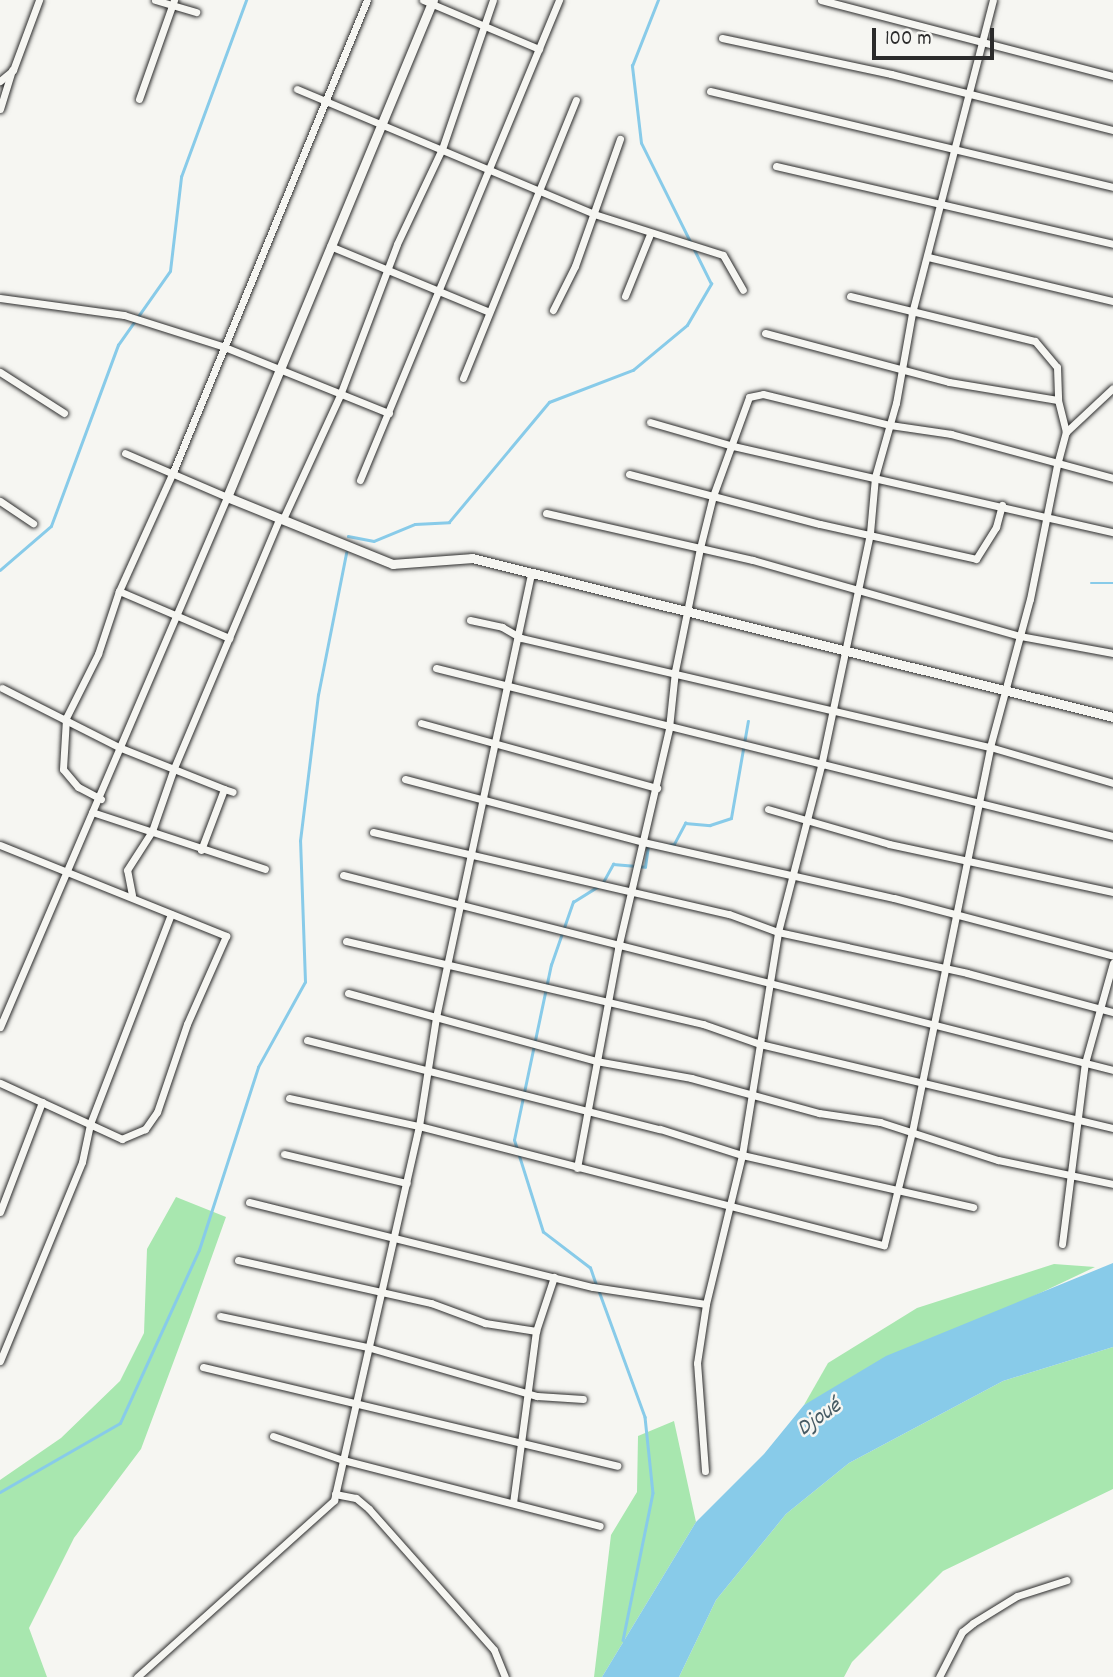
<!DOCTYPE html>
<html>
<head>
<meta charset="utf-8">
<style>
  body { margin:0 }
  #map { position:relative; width:1113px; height:1677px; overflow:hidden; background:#f6f6f2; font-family:Dekko,sans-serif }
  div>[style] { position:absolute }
  .green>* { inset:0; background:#a8e7af }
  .water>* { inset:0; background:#88cbe9 }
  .stream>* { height:2.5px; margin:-1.25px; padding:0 1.25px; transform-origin:1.25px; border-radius:1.25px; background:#88cbe9 }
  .roads { filter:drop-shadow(0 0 2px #2b2b2b) drop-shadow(0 0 2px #2b2b2b) }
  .minor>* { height:7px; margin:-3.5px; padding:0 3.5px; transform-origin:3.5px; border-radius:3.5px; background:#f6f6f2 }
  .tertiary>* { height:9px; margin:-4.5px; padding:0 4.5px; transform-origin:4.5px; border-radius:4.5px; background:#f6f6f2 }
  span { translate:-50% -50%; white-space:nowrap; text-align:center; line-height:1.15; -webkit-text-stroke:5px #f6f6f2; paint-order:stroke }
  .water-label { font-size:23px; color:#475b64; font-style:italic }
  .scale { position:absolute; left:872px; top:28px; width:122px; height:32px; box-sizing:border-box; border:4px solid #2b2b2b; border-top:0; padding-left:9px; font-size:21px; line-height:24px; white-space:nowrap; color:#2b2b2b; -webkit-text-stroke:5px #f6f6f2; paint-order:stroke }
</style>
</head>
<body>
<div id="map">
  <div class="green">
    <i style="clip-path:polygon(176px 1197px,226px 1217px,191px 1315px,141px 1449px,74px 1538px,29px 1628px,47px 1677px,0 1677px,0 1480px,61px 1438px,120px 1381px,144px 1333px,147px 1249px)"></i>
    <i style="clip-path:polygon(1054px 1264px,1095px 1267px,804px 1405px,828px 1363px,917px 1308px)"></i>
    <i style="clip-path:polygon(1113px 1347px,1113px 1489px,943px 1571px,852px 1662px,844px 1677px,679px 1677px,716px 1600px,786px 1514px,849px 1463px,1003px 1381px)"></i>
    <i style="clip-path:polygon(674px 1421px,696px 1522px,602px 1677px,594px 1677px,611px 1535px,637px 1492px,638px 1436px)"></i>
  </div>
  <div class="water">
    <i style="clip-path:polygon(1113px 1263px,1113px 1347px,1003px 1381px,849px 1463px,786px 1514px,716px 1600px,679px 1677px,602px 1677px,696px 1522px,764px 1454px,804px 1405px,886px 1356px)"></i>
  </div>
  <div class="stream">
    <i style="left:348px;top:536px;width:26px;rotate:11deg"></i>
    <i style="left:374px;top:541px;width:44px;rotate:-22.5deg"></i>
    <i style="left:415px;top:524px;width:34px;rotate:-3deg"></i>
    <i style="left:449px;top:522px;width:156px;rotate:-50.2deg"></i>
    <i style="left:549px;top:402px;width:90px;rotate:-20.9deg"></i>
    <i style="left:633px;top:370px;width:70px;rotate:-39.8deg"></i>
    <i style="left:687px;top:325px;width:48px;rotate:-59.7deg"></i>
    <i style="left:711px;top:284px;width:157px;rotate:-116.4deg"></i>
    <i style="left:641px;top:143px;width:78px;rotate:-96.7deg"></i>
    <i style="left:632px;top:66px;width:71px;rotate:-68.5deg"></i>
    <i style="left:0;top:570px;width:67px;rotate:-40.8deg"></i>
    <i style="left:51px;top:526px;width:193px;rotate:-69.7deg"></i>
    <i style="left:118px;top:345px;width:90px;rotate:-54.9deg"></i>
    <i style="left:170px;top:271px;width:95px;rotate:-83.3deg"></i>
    <i style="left:181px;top:177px;width:189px;rotate:-69.8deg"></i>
    <i style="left:1091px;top:583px;width:22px"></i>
    <i style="left:669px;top:845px;width:5px;rotate:-11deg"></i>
    <i style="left:674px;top:844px;width:24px;rotate:-62deg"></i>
    <i style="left:685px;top:823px;width:25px;rotate:5deg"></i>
    <i style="left:710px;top:825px;width:22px;rotate:-18deg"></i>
    <i style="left:731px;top:818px;width:98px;rotate:-80.1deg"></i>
    <i style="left:602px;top:884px;width:23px;rotate:-61deg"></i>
    <i style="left:613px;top:864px;width:32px;rotate:5deg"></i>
    <i style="left:645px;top:867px;width:21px;rotate:-82deg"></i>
    <i style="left:596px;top:1285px;width:18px;rotate:-109deg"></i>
    <i style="left:590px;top:1268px;width:59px;rotate:-142.5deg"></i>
    <i style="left:543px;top:1232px;width:96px;rotate:-107.5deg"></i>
    <i style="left:514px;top:1140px;width:179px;rotate:-78.1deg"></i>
    <i style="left:551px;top:965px;width:67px;rotate:-70.8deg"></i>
    <i style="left:573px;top:902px;width:28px;rotate:-32deg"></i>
    <i style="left:599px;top:1291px;width:134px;rotate:69.9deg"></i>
    <i style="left:645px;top:1417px;width:76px;rotate:84deg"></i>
    <i style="left:653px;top:1493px;width:150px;rotate:101.5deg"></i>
    <i style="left:0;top:1492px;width:138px;rotate:-29.9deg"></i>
    <i style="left:120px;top:1423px;width:190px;rotate:-65.5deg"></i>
    <i style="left:199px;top:1250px;width:192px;rotate:-72.1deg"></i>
    <i style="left:258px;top:1067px;width:97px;rotate:-61.1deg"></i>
    <i style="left:305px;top:982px;width:141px;rotate:-92deg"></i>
    <i style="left:300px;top:841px;width:147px;rotate:-83deg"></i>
    <i style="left:318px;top:695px;width:145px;rotate:-78.8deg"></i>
  </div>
  <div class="roads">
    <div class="minor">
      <i style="left:155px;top:0;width:43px;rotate:16.3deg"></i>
      <i style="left:423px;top:0;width:126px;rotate:22.9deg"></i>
      <i style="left:821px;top:0;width:302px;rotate:14.6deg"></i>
      <i style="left:722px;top:38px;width:173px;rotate:12deg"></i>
      <i style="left:891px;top:74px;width:229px;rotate:14.2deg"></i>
      <i style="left:0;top:81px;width:17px;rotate:-40deg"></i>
      <i style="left:13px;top:70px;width:75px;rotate:-69.6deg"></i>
      <i style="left:297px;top:89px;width:322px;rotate:22.8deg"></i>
      <i style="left:594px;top:214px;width:135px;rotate:17.6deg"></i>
      <i style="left:723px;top:255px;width:40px;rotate:60.3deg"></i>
      <i style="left:710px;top:91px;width:414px;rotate:13.4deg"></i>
      <i style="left:139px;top:99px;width:105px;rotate:-70.5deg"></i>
      <i style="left:0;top:109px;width:41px;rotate:-72.9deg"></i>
      <i style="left:776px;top:166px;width:346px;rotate:13deg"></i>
      <i style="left:330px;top:246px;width:170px;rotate:22.5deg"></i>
      <i style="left:928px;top:257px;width:190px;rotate:13.4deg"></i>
      <i style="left:625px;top:296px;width:67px;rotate:-68deg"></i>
      <i style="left:850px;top:296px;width:190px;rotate:13.7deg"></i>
      <i style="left:1035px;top:341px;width:34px;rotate:50deg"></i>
      <i style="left:1057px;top:367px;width:33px;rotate:88deg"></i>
      <i style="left:1058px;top:400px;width:33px;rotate:76deg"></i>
      <i style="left:0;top:298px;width:125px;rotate:7.8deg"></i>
      <i style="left:124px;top:315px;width:103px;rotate:17.6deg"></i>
      <i style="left:222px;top:346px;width:180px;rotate:21.9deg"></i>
      <i style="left:553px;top:310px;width:49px;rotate:-63.4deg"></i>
      <i style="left:575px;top:266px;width:135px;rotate:-70.5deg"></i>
      <i style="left:765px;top:333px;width:190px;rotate:14.9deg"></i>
      <i style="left:949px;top:382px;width:110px;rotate:9.4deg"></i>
      <i style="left:0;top:372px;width:76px;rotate:32.6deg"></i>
      <i style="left:463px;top:378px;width:300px;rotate:-67.9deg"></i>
      <i style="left:650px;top:422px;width:86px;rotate:16.1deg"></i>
      <i style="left:733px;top:446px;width:390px;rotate:12.8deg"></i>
      <i style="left:629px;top:474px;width:197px;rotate:14.7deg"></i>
      <i style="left:820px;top:524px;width:160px;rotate:12.6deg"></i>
      <i style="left:976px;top:559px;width:38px;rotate:-58deg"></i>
      <i style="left:996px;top:527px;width:23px;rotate:-75deg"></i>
      <i style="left:360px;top:480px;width:520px;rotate:-67.48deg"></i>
      <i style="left:0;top:501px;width:40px;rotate:34deg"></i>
      <i style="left:546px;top:513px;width:212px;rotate:12.8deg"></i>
      <i style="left:753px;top:560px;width:278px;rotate:15.9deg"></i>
      <i style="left:1020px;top:636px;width:95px;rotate:10.4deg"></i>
      <i style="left:283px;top:519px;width:136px;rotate:-65.3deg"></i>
      <i style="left:340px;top:395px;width:161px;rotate:-69.3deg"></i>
      <i style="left:397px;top:244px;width:105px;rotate:-64.7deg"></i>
      <i style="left:442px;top:149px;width:157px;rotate:-71.1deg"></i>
      <i style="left:119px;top:591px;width:120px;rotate:23.1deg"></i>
      <i style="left:470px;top:620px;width:33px;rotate:12deg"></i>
      <i style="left:502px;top:627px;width:22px;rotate:30deg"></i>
      <i style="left:521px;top:638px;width:481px;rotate:13.1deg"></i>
      <i style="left:990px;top:747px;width:128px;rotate:16.3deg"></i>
      <i style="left:436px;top:668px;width:698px;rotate:13.94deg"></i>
      <i style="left:2px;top:688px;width:133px;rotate:26.8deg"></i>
      <i style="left:121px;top:748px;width:111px;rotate:21.7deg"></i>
      <i style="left:421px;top:723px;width:245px;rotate:15.4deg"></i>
      <i style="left:405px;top:779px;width:246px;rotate:14.8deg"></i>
      <i style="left:643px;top:842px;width:257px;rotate:12.6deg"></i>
      <i style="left:894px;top:898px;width:227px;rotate:14.8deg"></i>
      <i style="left:101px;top:799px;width:26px;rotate:-152deg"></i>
      <i style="left:78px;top:787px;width:23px;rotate:-130deg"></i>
      <i style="left:63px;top:769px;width:51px;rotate:-86.6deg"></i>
      <i style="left:66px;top:718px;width:72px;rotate:-63.4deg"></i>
      <i style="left:98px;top:654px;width:66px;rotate:-71.6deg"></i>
      <i style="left:119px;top:591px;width:131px;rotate:-65.6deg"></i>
      <i style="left:173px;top:472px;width:510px;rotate:-67.66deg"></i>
      <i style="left:768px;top:809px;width:126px;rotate:16.1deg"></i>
      <i style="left:889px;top:844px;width:229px;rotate:12.1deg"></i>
      <i style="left:92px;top:812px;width:182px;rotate:18.2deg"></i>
      <i style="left:373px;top:832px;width:365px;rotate:13deg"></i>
      <i style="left:729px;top:914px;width:52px;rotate:20.2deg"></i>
      <i style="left:778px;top:932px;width:193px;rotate:12.2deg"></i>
      <i style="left:967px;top:973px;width:151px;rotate:15deg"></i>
      <i style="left:0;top:845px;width:244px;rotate:21.9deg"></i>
      <i style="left:226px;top:936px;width:96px;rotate:113.9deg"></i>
      <i style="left:187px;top:1024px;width:93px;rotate:108.8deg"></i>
      <i style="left:157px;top:1112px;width:21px;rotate:125deg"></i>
      <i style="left:145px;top:1129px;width:25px;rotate:157deg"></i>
      <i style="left:122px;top:1139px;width:134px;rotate:-155.3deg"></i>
      <i style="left:201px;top:850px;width:65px;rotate:-69.3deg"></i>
      <i style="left:224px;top:789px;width:9px;rotate:18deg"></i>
      <i style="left:343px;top:875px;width:794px;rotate:14.21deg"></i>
      <i style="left:132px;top:895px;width:25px;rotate:-101deg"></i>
      <i style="left:127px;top:870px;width:46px;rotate:-57.3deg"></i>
      <i style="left:152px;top:831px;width:67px;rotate:-70.8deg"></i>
      <i style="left:174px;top:768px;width:272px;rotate:-67.1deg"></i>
      <i style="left:346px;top:941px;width:367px;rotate:13.1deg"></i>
      <i style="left:703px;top:1024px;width:60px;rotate:19.3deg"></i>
      <i style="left:760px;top:1044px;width:363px;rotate:13.4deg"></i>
      <i style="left:348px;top:993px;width:257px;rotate:15.3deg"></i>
      <i style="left:596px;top:1061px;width:97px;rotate:10.1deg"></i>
      <i style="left:691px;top:1078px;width:133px;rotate:15.3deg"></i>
      <i style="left:819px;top:1113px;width:62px;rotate:8.4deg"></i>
      <i style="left:880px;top:1122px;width:124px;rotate:17.9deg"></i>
      <i style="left:998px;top:1160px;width:117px;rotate:11.8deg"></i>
      <i style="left:0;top:1027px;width:577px;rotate:-66.81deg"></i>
      <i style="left:227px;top:497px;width:111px;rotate:-156.7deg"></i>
      <i style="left:307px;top:1040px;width:364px;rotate:14.2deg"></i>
      <i style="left:660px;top:1129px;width:86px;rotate:17.6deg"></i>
      <i style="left:742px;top:1155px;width:237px;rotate:12.7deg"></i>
      <i style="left:289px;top:1098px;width:133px;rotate:12.2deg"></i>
      <i style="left:419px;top:1126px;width:480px;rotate:14.4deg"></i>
      <i style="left:884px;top:1245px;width:116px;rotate:-76.1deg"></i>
      <i style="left:912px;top:1132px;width:393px;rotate:-78.5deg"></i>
      <i style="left:990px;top:747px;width:153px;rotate:-74.9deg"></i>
      <i style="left:1030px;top:599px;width:137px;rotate:-78.6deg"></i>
      <i style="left:1057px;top:465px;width:34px;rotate:-75deg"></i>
      <i style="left:1066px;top:432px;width:64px;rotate:-43.1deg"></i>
      <i style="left:284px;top:1154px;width:126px;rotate:13.3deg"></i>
      <i style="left:577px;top:1168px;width:224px;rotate:-79.4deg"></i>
      <i style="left:618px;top:948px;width:226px;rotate:-76.9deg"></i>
      <i style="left:669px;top:728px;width:57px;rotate:-84deg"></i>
      <i style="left:675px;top:671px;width:126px;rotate:-78.5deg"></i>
      <i style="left:700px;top:548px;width:54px;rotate:-76deg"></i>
      <i style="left:713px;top:496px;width:105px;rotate:-70deg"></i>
      <i style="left:749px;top:397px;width:14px;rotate:-12deg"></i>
      <i style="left:763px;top:394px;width:131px;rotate:13.7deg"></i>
      <i style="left:890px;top:425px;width:62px;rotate:8.4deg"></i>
      <i style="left:951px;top:434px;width:168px;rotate:15.2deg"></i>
      <i style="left:249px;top:1202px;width:354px;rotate:13.9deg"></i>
      <i style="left:593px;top:1287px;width:114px;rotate:8.6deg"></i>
      <i style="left:0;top:1212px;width:118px;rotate:-69.1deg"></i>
      <i style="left:1062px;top:1244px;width:182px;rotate:-82.8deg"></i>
      <i style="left:1085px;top:1063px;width:104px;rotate:-74.4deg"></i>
      <i style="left:238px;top:1260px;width:198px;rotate:12.6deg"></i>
      <i style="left:431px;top:1303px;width:58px;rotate:20.3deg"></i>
      <i style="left:485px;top:1323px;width:52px;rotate:8.9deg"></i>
      <i style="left:220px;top:1316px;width:150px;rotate:11.9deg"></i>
      <i style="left:367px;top:1347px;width:177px;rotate:16.1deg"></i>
      <i style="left:537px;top:1396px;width:46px;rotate:3.7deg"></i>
      <i style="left:0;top:1361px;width:215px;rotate:-67.6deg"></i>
      <i style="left:82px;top:1162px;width:39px;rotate:-78deg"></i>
      <i style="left:90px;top:1124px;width:225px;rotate:-68.9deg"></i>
      <i style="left:203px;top:1367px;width:426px;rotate:13.4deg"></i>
      <i style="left:273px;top:1436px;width:74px;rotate:18.9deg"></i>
      <i style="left:343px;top:1460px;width:265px;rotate:14.4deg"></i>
      <i style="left:705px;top:1471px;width:108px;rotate:-94.2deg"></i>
      <i style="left:697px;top:1363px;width:60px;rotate:-81.3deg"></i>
      <i style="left:706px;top:1304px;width:153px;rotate:-76.4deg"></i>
      <i style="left:742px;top:1155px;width:226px;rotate:-80.8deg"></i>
      <i style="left:778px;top:932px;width:171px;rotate:-75.5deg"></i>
      <i style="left:821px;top:766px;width:238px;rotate:-78.1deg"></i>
      <i style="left:870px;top:533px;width:56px;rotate:-84.9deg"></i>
      <i style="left:875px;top:477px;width:77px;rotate:-74.2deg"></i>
      <i style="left:896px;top:403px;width:91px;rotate:-79.9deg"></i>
      <i style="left:912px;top:313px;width:323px;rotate:-75.5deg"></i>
      <i style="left:335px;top:1494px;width:21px;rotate:11deg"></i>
      <i style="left:356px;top:1498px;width:17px;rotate:40deg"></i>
      <i style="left:369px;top:1509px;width:188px;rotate:48.4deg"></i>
      <i style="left:494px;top:1650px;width:29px;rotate:68deg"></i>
      <i style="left:513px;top:1503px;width:174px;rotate:-82.4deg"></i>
      <i style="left:536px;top:1331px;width:57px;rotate:-71.6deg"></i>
      <i style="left:137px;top:1677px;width:265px;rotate:-41.9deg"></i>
      <i style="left:334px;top:1500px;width:384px;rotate:-77.2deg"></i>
      <i style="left:419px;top:1126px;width:110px;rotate:-81.1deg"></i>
      <i style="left:436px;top:1017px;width:452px;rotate:-77.9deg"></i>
      <i style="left:939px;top:1677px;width:51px;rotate:-62.9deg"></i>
      <i style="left:962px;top:1632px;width:14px;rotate:-39deg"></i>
      <i style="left:973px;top:1623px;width:52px;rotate:-31.5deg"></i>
      <i style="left:1017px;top:1596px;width:52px;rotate:-17.7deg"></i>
    </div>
    <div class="tertiary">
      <i style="left:433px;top:0;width:538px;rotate:112.51deg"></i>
      <i style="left:227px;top:497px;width:179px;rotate:22deg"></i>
      <i style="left:393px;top:564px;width:79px;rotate:-4.3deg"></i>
      <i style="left:472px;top:558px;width:660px;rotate:13.93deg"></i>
    </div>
  </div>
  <div class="water-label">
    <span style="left:820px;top:1419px;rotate:-35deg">Djoué</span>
  </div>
  <div class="scale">100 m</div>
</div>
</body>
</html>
